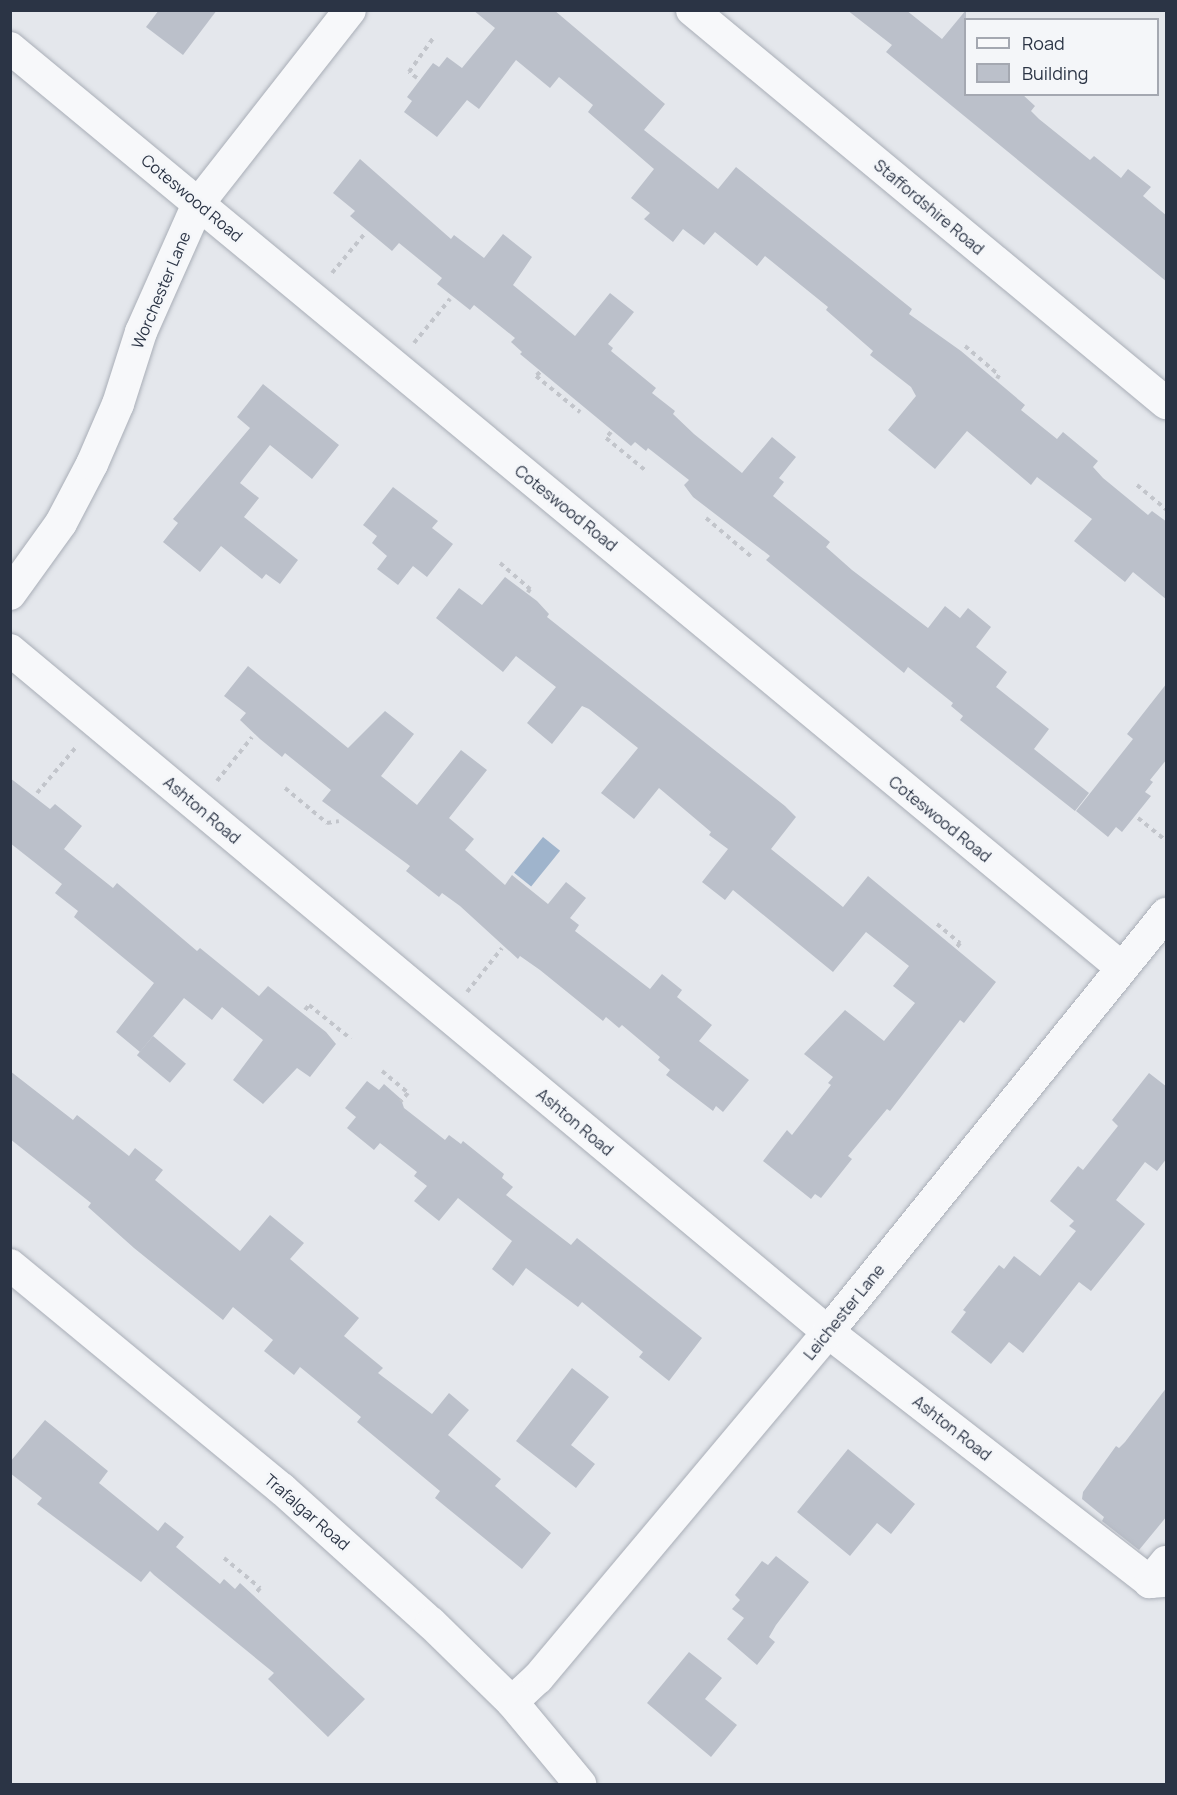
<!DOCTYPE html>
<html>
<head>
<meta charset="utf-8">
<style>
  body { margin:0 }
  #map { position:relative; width:1177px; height:1795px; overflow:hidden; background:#e4e7ec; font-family:Manrope,sans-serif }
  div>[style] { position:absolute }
  .water>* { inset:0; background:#9fb4cc; transform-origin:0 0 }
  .building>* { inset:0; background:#bbc0ca; transform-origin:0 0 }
  .path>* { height:4px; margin-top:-2px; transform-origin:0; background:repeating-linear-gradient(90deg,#c2c5cb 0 4.5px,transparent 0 9px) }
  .roads { filter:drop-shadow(0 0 2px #a9aeb7) drop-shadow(0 0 2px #a9aeb7) }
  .street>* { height:32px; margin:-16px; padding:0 16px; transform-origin:16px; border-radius:16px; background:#f7f8fa }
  span { translate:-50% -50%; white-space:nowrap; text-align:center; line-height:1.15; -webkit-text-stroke:5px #f4f6f9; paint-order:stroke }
  .street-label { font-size:16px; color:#2b3445 }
  .frame { position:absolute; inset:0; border:12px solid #2b3445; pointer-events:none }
  .legend { position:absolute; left:964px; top:18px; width:195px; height:78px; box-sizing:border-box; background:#f4f6f9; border:2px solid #a4a8b1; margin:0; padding:8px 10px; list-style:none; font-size:18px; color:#2b3445 }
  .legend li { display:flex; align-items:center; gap:12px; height:30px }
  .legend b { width:30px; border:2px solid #a4a8b1 }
</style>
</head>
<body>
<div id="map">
  <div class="water">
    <i style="left:543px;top:837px;width:22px;height:46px;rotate:39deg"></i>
  </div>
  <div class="building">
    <i style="clip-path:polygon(159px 10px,217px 10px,183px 55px,146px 27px)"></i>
    <i style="clip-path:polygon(473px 10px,554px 10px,665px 104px,644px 130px,718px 189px,736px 167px,912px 309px,909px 314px,961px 351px,1025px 405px,1021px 410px,1057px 439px,1063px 432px,1098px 461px,1093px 467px,1103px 478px,1148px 515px,1152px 511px,1167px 522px,1167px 600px,1133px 572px,1125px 582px,1074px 541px,1092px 519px,1037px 477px,1031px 485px,967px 431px,935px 469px,888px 430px,916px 396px,911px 387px,870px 355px,873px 351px,826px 310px,828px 307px,765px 256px,757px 266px,715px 232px,704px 245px,683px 229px,673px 242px,644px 219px,650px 213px,631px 198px,654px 169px,588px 112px,593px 105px,559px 77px,550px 88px,516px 60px,479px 109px,467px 100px,437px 137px,404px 112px,412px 101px,407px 97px,433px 63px,439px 67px,447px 57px,462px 68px,495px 28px)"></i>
    <i style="clip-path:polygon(847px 10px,906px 10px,942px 39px,966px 10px,966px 94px,1022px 94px,1035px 106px,1031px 111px,1039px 119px,1090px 160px,1094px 156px,1121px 178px,1128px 169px,1151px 187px,1143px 196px,1167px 216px,1167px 282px,886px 52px,892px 45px)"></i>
    <i style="clip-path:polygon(360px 159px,451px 239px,454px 235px,484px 258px,503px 234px,532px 257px,513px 285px,575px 336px,610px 293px,634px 312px,608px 344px,613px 348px,611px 351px,656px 388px,652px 393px,675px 411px,673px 414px,694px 434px,742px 473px,772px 437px,796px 457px,779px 478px,784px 482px,773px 496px,830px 542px,826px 547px,852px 570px,928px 628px,945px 606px,960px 618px,968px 608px,991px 627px,976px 647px,1007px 672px,996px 687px,1049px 729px,1034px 749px,1089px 793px,1075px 811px,960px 720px,963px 716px,951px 706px,953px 703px,908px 667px,904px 673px,766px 560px,770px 556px,693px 497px,684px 485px,689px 480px,648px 448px,646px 451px,635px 442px,631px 446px,520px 354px,522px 352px,511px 342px,515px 338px,474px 305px,470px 310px,437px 284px,442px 278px,399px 243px,392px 251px,350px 216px,355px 211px,333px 193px)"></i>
    <i style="clip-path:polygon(263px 384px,339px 445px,312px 479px,270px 445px,240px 483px,259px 498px,244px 517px,298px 560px,280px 584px,266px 574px,262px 579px,221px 546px,200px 572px,163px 542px,178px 523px,173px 519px,250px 428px,237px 417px)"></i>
    <i style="clip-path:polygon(393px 487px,438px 521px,432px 528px,453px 544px,427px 577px,413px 566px,398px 585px,377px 569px,387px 556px,372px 543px,377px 536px,363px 525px)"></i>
    <i style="clip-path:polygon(505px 577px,537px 601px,549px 614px,547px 617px,785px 806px,796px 817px,771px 849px,843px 907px,868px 876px,996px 982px,964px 1023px,960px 1020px,890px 1111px,887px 1109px,848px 1156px,852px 1159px,821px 1198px,815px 1194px,811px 1199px,763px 1161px,787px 1130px,792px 1135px,831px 1085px,828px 1083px,833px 1077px,804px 1054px,845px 1010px,884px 1041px,915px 1003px,893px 986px,909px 966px,866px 932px,833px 972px,733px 890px,725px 900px,702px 882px,728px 849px,709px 835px,711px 832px,659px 788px,634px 819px,601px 793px,638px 748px,589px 709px,582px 706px,552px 744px,527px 723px,556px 687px,516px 656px,503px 672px,436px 618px,459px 588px,482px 605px)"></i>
    <i style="clip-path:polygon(248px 666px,348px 748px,385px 711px,414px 734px,381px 776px,417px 805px,461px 750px,487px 770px,449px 818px,474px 839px,465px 850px,505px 885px,512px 875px,548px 904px,566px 882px,586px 898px,570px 918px,579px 925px,575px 931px,650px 989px,662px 974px,682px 990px,677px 997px,712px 1025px,699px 1041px,749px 1080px,723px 1112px,716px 1106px,713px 1111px,666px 1075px,670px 1070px,658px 1060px,660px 1057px,622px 1025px,619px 1028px,606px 1017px,603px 1021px,540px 970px,520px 956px,518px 959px,460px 906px,442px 893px,439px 897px,406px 871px,410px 866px,322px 801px,331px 790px,285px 753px,282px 757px,260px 739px,240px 720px,246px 713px,224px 696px)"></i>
    <i style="clip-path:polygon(1167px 683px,1167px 759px,1150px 780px,1153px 782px,1145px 792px,1151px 796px,1122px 832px,1116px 827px,1108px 837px,1076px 811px,1133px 739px,1127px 734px)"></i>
    <i style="clip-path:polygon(10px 778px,50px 809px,55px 804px,82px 826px,64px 849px,113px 888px,117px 883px,197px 951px,200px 948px,259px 996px,268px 986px,326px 1032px,336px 1044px,310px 1077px,297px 1068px,263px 1104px,233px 1080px,263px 1040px,222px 1007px,212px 1020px,184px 998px,140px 1052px,116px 1032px,154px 983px,74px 917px,78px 911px,55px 893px,62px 884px,10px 843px)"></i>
    <i style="left:153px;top:1036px;width:43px;height:25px;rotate:40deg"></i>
    <i style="clip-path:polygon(10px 1071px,73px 1120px,77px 1115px,129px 1156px,135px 1148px,163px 1170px,155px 1180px,240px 1251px,270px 1215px,304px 1243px,290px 1259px,359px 1318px,344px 1336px,383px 1368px,378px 1373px,432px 1414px,449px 1393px,469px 1410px,448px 1435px,501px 1479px,495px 1486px,551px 1533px,522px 1569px,435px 1498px,440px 1491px,357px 1422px,361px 1417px,300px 1367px,294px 1375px,264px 1351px,273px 1340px,233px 1307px,223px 1320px,134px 1248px,88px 1207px,91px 1203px,10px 1139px)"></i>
    <i style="clip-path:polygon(1149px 1073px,1167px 1087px,1167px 1158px,1157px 1171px,1145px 1162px,1116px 1200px,1145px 1224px,1091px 1291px,1079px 1282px,1023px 1353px,1009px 1342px,991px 1364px,951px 1332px,966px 1312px,963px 1310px,999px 1265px,1004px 1269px,1014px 1256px,1040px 1276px,1076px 1231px,1069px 1226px,1074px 1221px,1050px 1201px,1078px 1166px,1083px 1170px,1118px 1126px,1112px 1120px)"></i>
    <i style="clip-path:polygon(367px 1081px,379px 1090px,384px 1084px,401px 1099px,404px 1108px,445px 1140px,449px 1135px,461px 1144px,463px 1141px,504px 1174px,502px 1178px,513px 1187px,506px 1195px,571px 1245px,577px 1238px,702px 1338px,669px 1381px,639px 1357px,643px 1352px,582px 1302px,578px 1307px,526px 1268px,513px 1286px,492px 1269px,512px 1241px,458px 1198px,439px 1221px,414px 1201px,427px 1186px,414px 1176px,417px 1172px,380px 1143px,374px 1150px,347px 1128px,356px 1117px,345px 1108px)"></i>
    <i style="clip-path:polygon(572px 1368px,609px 1397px,571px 1445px,595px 1464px,576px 1488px,516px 1441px)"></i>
    <i style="clip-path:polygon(1167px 1387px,1167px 1516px,1139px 1550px,1102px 1521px,1104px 1517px,1082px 1499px,1083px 1492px,1116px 1446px,1119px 1448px,1125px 1442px)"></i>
    <i style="clip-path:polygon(45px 1420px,108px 1471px,99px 1483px,158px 1531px,165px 1522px,184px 1537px,176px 1547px,220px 1584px,224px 1579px,235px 1589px,240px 1583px,365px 1699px,328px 1737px,268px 1679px,274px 1673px,154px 1575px,150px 1571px,141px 1582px,37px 1504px,42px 1498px,10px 1473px,10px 1462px)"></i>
    <i style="clip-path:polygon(848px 1449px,915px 1504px,891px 1534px,877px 1523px,850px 1556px,797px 1512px)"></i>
    <i style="clip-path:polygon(776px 1556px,809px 1582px,776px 1625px,769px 1637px,775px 1642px,757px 1665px,727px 1639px,744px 1618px,732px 1609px,740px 1600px,735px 1595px,762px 1561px,768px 1565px)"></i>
    <i style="clip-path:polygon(689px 1652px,722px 1678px,705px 1699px,737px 1725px,711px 1757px,647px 1703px)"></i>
  </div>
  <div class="path">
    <i style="left:417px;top:78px;width:10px;rotate:-143deg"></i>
    <i style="left:409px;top:72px;width:43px;rotate:-54.5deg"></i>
    <i style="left:332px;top:273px;width:53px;rotate:-50.3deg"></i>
    <i style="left:414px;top:343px;width:57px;rotate:-50.7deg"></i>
    <i style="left:965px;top:346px;width:45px;rotate:40.5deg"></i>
    <i style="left:999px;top:375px;width:4px;rotate:117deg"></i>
    <i style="left:540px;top:372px;width:6px;rotate:135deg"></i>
    <i style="left:536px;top:376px;width:57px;rotate:39.3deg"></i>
    <i style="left:611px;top:432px;width:8px;rotate:130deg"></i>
    <i style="left:606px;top:438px;width:50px;rotate:39.4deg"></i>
    <i style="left:1137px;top:485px;width:38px;rotate:40deg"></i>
    <i style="left:706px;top:518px;width:62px;rotate:40.4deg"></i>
    <i style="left:500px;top:563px;width:40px;rotate:41deg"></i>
    <i style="left:530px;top:589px;width:4px;rotate:124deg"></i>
    <i style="left:217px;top:781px;width:56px;rotate:-51.5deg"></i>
    <i style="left:285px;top:788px;width:55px;rotate:39.8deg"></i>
    <i style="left:327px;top:823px;width:12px;rotate:-9deg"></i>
    <i style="left:37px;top:793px;width:62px;rotate:-49.6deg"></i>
    <i style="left:1138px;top:818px;width:36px;rotate:39deg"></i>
    <i style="left:937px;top:924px;width:30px;rotate:40deg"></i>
    <i style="left:960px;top:943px;width:5px;rotate:127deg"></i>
    <i style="left:467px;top:992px;width:56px;rotate:-51.5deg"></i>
    <i style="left:305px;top:1010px;width:6px;rotate:-51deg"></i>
    <i style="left:309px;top:1005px;width:54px;rotate:39deg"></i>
    <i style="left:382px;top:1071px;width:34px;rotate:40deg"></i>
    <i style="left:408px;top:1093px;width:11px;rotate:131deg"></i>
    <i style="left:224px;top:1558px;width:47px;rotate:39.8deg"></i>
    <i style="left:260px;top:1588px;width:8px;rotate:130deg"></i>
  </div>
  <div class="roads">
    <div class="street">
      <i style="left:692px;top:10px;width:616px;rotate:39.66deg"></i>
      <i style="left:10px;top:48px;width:1443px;rotate:39.6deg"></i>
      <i style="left:10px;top:594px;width:87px;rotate:-54.3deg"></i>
      <i style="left:61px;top:523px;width:67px;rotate:-62.3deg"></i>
      <i style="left:92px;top:464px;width:65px;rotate:-66.6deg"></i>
      <i style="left:118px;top:404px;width:76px;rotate:-72.3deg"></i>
      <i style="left:141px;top:332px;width:140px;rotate:-66deg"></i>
      <i style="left:198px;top:204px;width:246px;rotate:-51.9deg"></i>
      <i style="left:10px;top:650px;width:1065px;rotate:39.82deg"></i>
      <i style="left:828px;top:1332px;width:408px;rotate:37.8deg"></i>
      <i style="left:10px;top:1265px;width:352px;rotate:39.5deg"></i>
      <i style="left:282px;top:1489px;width:200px;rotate:42deg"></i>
      <i style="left:431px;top:1623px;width:113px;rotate:44.3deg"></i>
      <i style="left:512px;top:1702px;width:107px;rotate:50.3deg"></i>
      <i style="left:1166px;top:1562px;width:26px;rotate:129deg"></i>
      <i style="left:1150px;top:1582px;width:16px;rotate:-4deg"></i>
      <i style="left:512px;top:1702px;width:35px;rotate:-43deg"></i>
      <i style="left:538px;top:1678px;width:451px;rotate:-50deg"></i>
      <i style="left:828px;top:1332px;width:538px;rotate:-51.04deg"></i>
    </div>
  </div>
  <div class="street-label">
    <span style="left:192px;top:198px;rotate:40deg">Coteswood Road</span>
    <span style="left:929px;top:207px;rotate:40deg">Staffordshire Road</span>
    <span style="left:161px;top:290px;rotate:-67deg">Worchester Lane</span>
    <span style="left:566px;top:508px;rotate:39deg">Coteswood Road</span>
    <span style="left:202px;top:810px;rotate:40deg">Ashton Road</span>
    <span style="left:940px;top:819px;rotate:39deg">Coteswood Road</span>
    <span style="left:575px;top:1122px;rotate:40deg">Ashton Road</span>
    <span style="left:844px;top:1312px;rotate:-51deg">Leichester Lane</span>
    <span style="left:952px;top:1428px;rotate:38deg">Ashton Road</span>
    <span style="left:307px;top:1512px;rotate:41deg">Trafalgar Road</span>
  </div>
  <div class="frame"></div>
  <ul class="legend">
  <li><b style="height:8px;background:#f7f8fa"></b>Road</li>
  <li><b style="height:16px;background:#bbc0ca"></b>Building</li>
  </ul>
</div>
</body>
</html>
